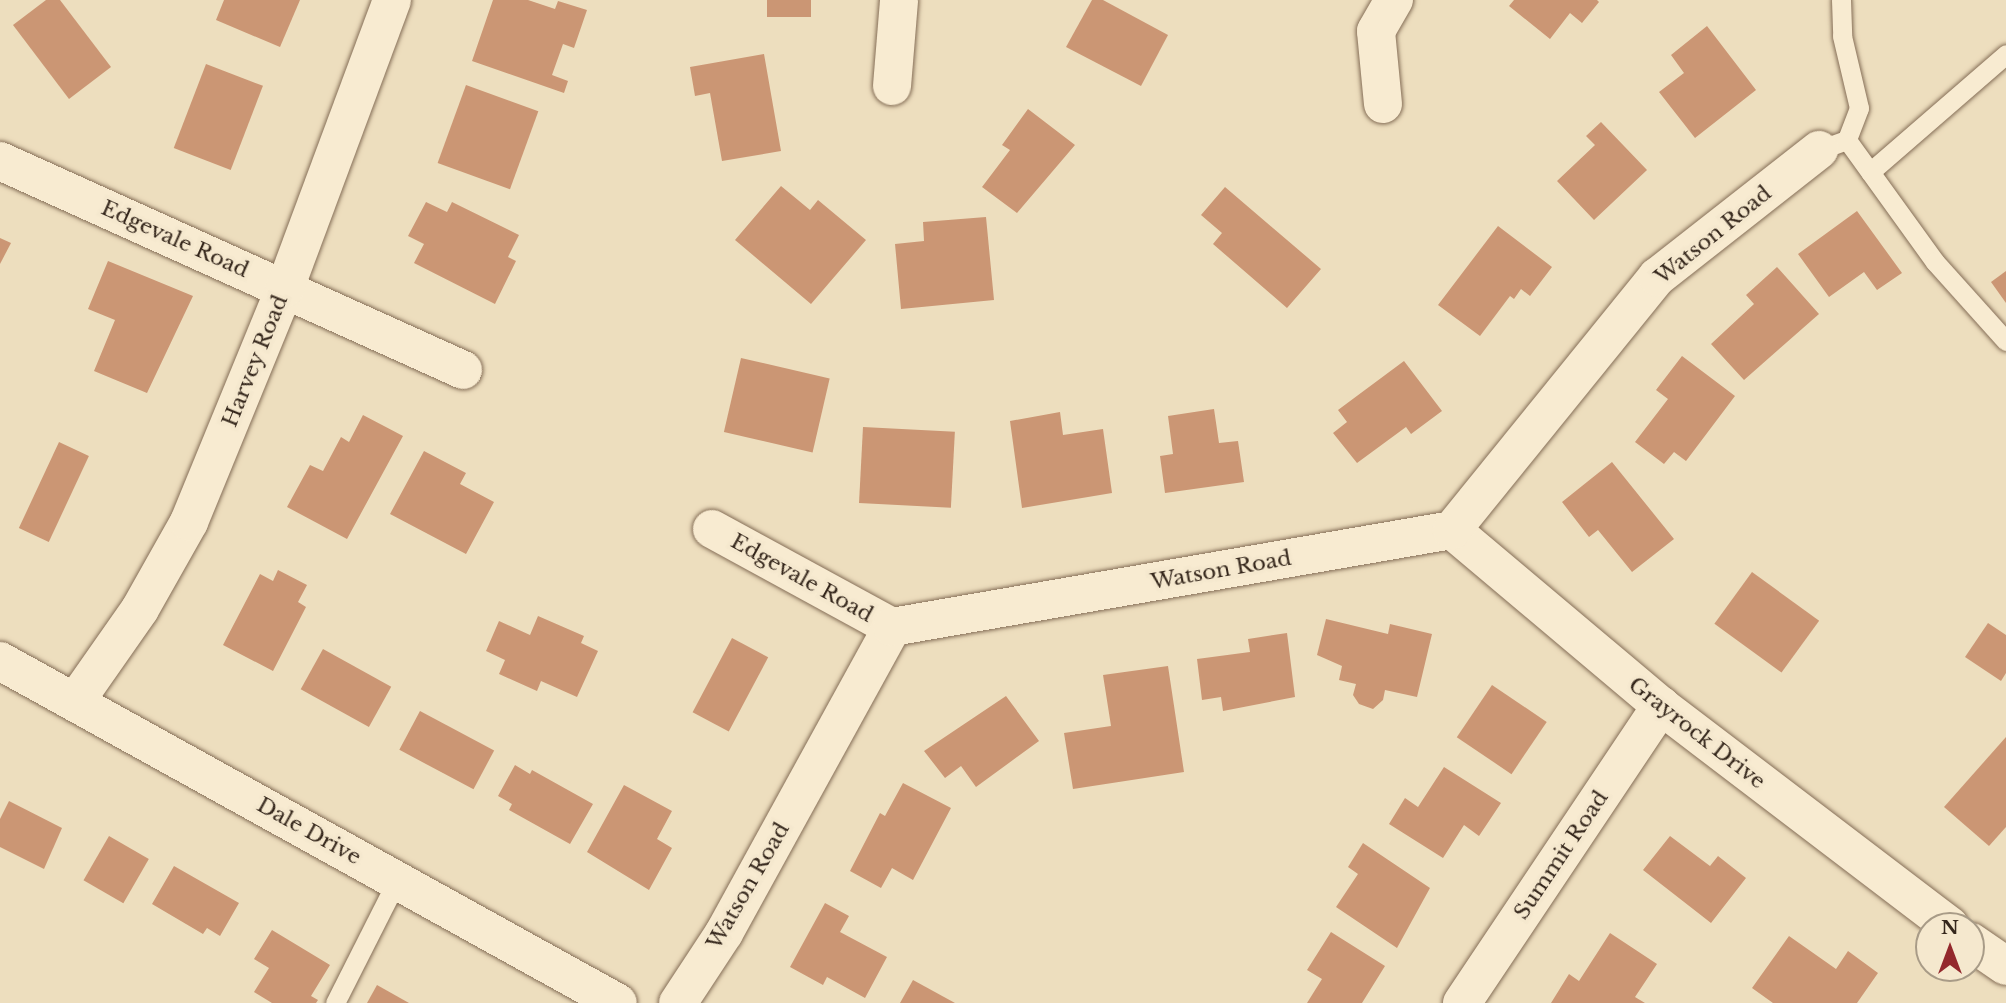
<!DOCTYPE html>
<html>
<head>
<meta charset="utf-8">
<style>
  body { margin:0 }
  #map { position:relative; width:2006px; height:1003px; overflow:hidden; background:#eddebe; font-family:"Libre Baskerville",serif }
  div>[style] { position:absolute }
  .building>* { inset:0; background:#cb9674; transform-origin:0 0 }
  .roads { filter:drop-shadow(0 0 2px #856e57) drop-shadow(0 0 2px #856e57) }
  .lane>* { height:19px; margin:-9.5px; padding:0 9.5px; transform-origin:9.5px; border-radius:9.5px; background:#f8ebd1 }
  .street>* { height:38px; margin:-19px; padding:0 19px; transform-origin:19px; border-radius:19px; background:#f8ebd1 }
  .secondary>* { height:38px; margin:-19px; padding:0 19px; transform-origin:19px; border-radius:19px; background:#f8ebd1 }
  span { translate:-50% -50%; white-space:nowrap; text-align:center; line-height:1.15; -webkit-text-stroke:7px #f5e8ce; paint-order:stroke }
  .street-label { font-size:21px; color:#35271c }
  .north { position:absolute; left:1915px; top:912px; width:70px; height:70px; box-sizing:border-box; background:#f5e8ce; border:2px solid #a89b87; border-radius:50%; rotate:0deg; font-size:19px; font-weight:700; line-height:28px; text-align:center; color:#35271c }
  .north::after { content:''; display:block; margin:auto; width:24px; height:32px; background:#93282c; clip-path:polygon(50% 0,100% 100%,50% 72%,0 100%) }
</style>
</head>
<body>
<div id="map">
  <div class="building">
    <i style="clip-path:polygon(46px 0,60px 0,111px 67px,69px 99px,13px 25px)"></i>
    <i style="clip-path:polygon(224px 0,300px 0,280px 47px,216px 20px)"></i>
    <i style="clip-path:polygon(493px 0,528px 0,555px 9px,558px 1px,587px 10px,574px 48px,563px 44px,552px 75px,568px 81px,564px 93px,472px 61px)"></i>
    <i style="left:767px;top:0;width:44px;height:17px"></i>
    <i style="clip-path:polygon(1092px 0,1103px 0,1168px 35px,1141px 86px,1066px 47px)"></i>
    <i style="clip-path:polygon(1514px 0,1597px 0,1599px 2px,1582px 23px,1570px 13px,1550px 39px,1509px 6px)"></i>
    <i style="clip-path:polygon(1707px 26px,1756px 90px,1695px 138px,1659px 92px,1684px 73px,1671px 55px)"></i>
    <i style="clip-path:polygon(764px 54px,781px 151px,722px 161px,710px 93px,695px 96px,690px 67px)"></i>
    <i style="left:206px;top:64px;width:61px;height:90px;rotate:21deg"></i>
    <i style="left:466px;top:85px;width:77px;height:83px;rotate:20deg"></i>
    <i style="clip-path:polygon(1028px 109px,1075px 145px,1017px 213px,982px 187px,1010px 150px,1002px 145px)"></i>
    <i style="clip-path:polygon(1601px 122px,1647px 170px,1594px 220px,1557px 181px,1595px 145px,1586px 136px)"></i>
    <i style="clip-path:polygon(781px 186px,810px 210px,818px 200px,866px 240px,811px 304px,735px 240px)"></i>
    <i style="clip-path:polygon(1225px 187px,1321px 269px,1287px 308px,1213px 244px,1222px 233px,1201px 215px)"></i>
    <i style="clip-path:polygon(426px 202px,447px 212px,452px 202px,519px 235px,508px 257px,516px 261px,495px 304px,414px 263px,424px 244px,408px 236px)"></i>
    <i style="clip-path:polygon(1857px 211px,1902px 273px,1877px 290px,1864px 272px,1829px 297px,1798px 254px)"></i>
    <i style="clip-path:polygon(986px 217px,994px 300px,901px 309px,895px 244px,924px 241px,923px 222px)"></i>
    <i style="clip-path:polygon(1498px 226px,1552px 267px,1530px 296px,1521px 289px,1514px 299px,1510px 296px,1480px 336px,1438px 305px)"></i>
    <i style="clip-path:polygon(0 238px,11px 243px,0 264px)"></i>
    <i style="clip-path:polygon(108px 261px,193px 296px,147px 393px,94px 371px,115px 320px,88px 309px)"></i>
    <i style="clip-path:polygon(1777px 267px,1819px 314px,1744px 380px,1711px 344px,1754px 304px,1746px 295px)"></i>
    <i style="clip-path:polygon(2006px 271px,2006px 303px,1991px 282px)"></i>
    <i style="clip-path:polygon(1682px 356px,1735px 396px,1686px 461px,1674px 452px,1664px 464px,1635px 442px,1668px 399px,1656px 390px)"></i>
    <i style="left:741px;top:358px;width:91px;height:76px;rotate:13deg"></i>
    <i style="clip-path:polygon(1404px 361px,1442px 411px,1411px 434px,1406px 427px,1357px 463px,1333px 433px,1347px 422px,1338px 410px)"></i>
    <i style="clip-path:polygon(1214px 409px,1219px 443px,1238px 441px,1244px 482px,1165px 493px,1160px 456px,1173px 454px,1168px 416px)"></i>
    <i style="clip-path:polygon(1060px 412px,1063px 435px,1103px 429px,1112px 493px,1022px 508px,1010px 421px)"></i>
    <i style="clip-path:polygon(363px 415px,403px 436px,347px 539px,287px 507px,310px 465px,323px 471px,341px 437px,349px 442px)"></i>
    <i style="left:863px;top:427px;width:92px;height:76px;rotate:3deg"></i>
    <i style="left:59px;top:442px;width:33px;height:95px;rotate:25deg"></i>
    <i style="clip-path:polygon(424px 451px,466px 473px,460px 484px,494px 502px,466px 554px,390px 514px)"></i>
    <i style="clip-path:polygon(1612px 462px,1674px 539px,1632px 572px,1598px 530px,1589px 537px,1562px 502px)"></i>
    <i style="clip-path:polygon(278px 570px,307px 585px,298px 602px,306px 607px,273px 671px,223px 645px,260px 574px,273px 581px)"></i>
    <i style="left:1752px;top:572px;width:83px;height:64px;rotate:36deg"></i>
    <i style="clip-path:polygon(538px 616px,584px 636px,581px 643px,598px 651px,577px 697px,541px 681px,537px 691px,499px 674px,505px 660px,486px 651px,499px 621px,530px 635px)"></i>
    <i style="clip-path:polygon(1326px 619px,1388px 634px,1390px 624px,1432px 634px,1417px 697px,1385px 690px,1383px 700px,1373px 709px,1359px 704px,1353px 695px,1356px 684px,1339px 680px,1342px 666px,1317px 655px)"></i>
    <i style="clip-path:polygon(1988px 623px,2006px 635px,2006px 673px,2001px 681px,1965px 657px)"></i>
    <i style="clip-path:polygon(1287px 633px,1295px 697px,1223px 711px,1221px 697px,1202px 700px,1197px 659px,1250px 652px,1248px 639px)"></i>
    <i style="left:732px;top:638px;width:41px;height:84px;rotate:28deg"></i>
    <i style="left:323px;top:649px;width:78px;height:46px;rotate:29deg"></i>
    <i style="clip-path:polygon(1168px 666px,1184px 772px,1073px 789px,1064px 733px,1111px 726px,1103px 675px)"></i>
    <i style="left:1492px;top:685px;width:66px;height:63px;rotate:34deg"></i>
    <i style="clip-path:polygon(1006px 696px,1039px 741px,976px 787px,961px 766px,945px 778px,924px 751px)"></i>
    <i style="left:420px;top:711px;width:84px;height:44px;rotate:28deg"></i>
    <i style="clip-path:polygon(2006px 737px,2006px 827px,1989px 846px,1944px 807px)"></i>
    <i style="clip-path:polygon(515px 765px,530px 774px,532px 770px,593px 804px,570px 844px,509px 810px,512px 804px,498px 796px)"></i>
    <i style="clip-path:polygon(1444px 767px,1501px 803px,1479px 836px,1464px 825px,1443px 858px,1389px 824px,1405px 798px,1418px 807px)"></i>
    <i style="clip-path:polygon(903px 783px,951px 808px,913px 880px,892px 868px,881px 888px,850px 871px,880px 813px,885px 816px)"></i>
    <i style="clip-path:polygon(624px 785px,672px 811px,657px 839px,672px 848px,649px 890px,587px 852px)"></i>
    <i style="clip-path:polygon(9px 801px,62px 828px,44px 869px,0 847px,0 819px)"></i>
    <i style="left:109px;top:836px;width:46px;height:51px;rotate:30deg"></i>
    <i style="clip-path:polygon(1670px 836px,1710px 866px,1718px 856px,1746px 878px,1711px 923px,1643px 870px)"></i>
    <i style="clip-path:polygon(1363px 843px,1430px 888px,1397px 948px,1336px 907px,1358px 874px,1348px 867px)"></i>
    <i style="clip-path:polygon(174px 866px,239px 903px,220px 936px,207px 928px,203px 934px,152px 904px)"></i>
    <i style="clip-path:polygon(825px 903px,849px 916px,840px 932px,887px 957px,865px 998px,827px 977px,823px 985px,790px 967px)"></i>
    <i style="clip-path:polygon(272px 930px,330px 965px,311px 996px,318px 1000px,316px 1003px,272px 1003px,254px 992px,269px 968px,254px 959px)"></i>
    <i style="clip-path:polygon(1331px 932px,1385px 966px,1362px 1003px,1307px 1003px,1322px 979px,1307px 970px)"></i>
    <i style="clip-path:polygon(1610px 933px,1657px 964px,1635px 997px,1645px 1003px,1551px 1003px,1569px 974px,1579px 981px)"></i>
    <i style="clip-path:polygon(1789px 936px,1836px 969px,1848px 951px,1878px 973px,1857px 1003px,1773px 1003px,1752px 988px)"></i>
    <i style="clip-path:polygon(913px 980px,955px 1003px,900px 1003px)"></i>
    <i style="clip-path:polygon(377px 985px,409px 1003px,367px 1003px)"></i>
  </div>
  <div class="roads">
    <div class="lane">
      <i style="left:1841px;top:0;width:36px;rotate:88deg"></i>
      <i style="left:1842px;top:36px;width:74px;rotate:76.7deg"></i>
      <i style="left:1859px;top:108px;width:34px;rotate:111deg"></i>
      <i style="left:1819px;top:150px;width:30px;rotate:-20deg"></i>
      <i style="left:1847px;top:140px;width:150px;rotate:54.2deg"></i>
      <i style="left:1935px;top:262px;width:106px;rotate:48.1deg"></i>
      <i style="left:1870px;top:172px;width:180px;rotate:-40.9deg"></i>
      <i style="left:335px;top:1003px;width:138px;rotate:-63.2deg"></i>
    </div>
    <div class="street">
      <i style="left:892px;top:86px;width:86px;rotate:-85.3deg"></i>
      <i style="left:1383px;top:104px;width:73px;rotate:-95.5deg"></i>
      <i style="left:1376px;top:31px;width:36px;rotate:-60deg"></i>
      <i style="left:0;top:161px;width:508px;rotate:24.29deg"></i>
      <i style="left:712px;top:529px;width:205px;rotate:28.6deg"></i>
      <i style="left:1452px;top:530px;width:273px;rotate:40.1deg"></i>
      <i style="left:1661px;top:706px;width:363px;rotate:37.3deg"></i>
      <i style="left:75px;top:702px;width:113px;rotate:-55deg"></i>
      <i style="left:140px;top:609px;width:100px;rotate:-60.6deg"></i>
      <i style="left:189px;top:522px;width:253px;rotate:-67.7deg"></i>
      <i style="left:285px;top:288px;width:307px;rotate:-69.6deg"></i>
      <i style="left:1971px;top:942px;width:42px;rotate:34.4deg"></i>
      <i style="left:678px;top:1003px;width:84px;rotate:-56.7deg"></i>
      <i style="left:724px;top:933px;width:349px;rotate:-61.2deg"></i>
      <i style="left:892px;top:627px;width:568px;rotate:-9.83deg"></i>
      <i style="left:1452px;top:530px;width:326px;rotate:-51deg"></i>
      <i style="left:1657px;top:277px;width:206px;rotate:-38.1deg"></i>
      <i style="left:1462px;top:1003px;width:358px;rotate:-56.2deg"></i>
    </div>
    <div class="secondary">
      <i style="left:0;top:661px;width:706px;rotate:28.96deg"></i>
    </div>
  </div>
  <div class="street-label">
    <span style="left:1713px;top:235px;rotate:-39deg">Watson Road</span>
    <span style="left:175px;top:239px;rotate:24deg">Edgevale Road</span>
    <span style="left:255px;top:361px;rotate:-68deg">Harvey Road</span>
    <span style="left:1221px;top:570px;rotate:-10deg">Watson Road</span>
    <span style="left:802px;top:578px;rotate:29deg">Edgevale Road</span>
    <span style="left:1697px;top:733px;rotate:38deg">Grayrock Drive</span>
    <span style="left:309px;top:831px;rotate:29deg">Dale Drive</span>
    <span style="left:1561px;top:855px;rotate:-56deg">Summit Road</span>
    <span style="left:748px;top:886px;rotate:-60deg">Watson Road</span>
  </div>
  <div class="north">N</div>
</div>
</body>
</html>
